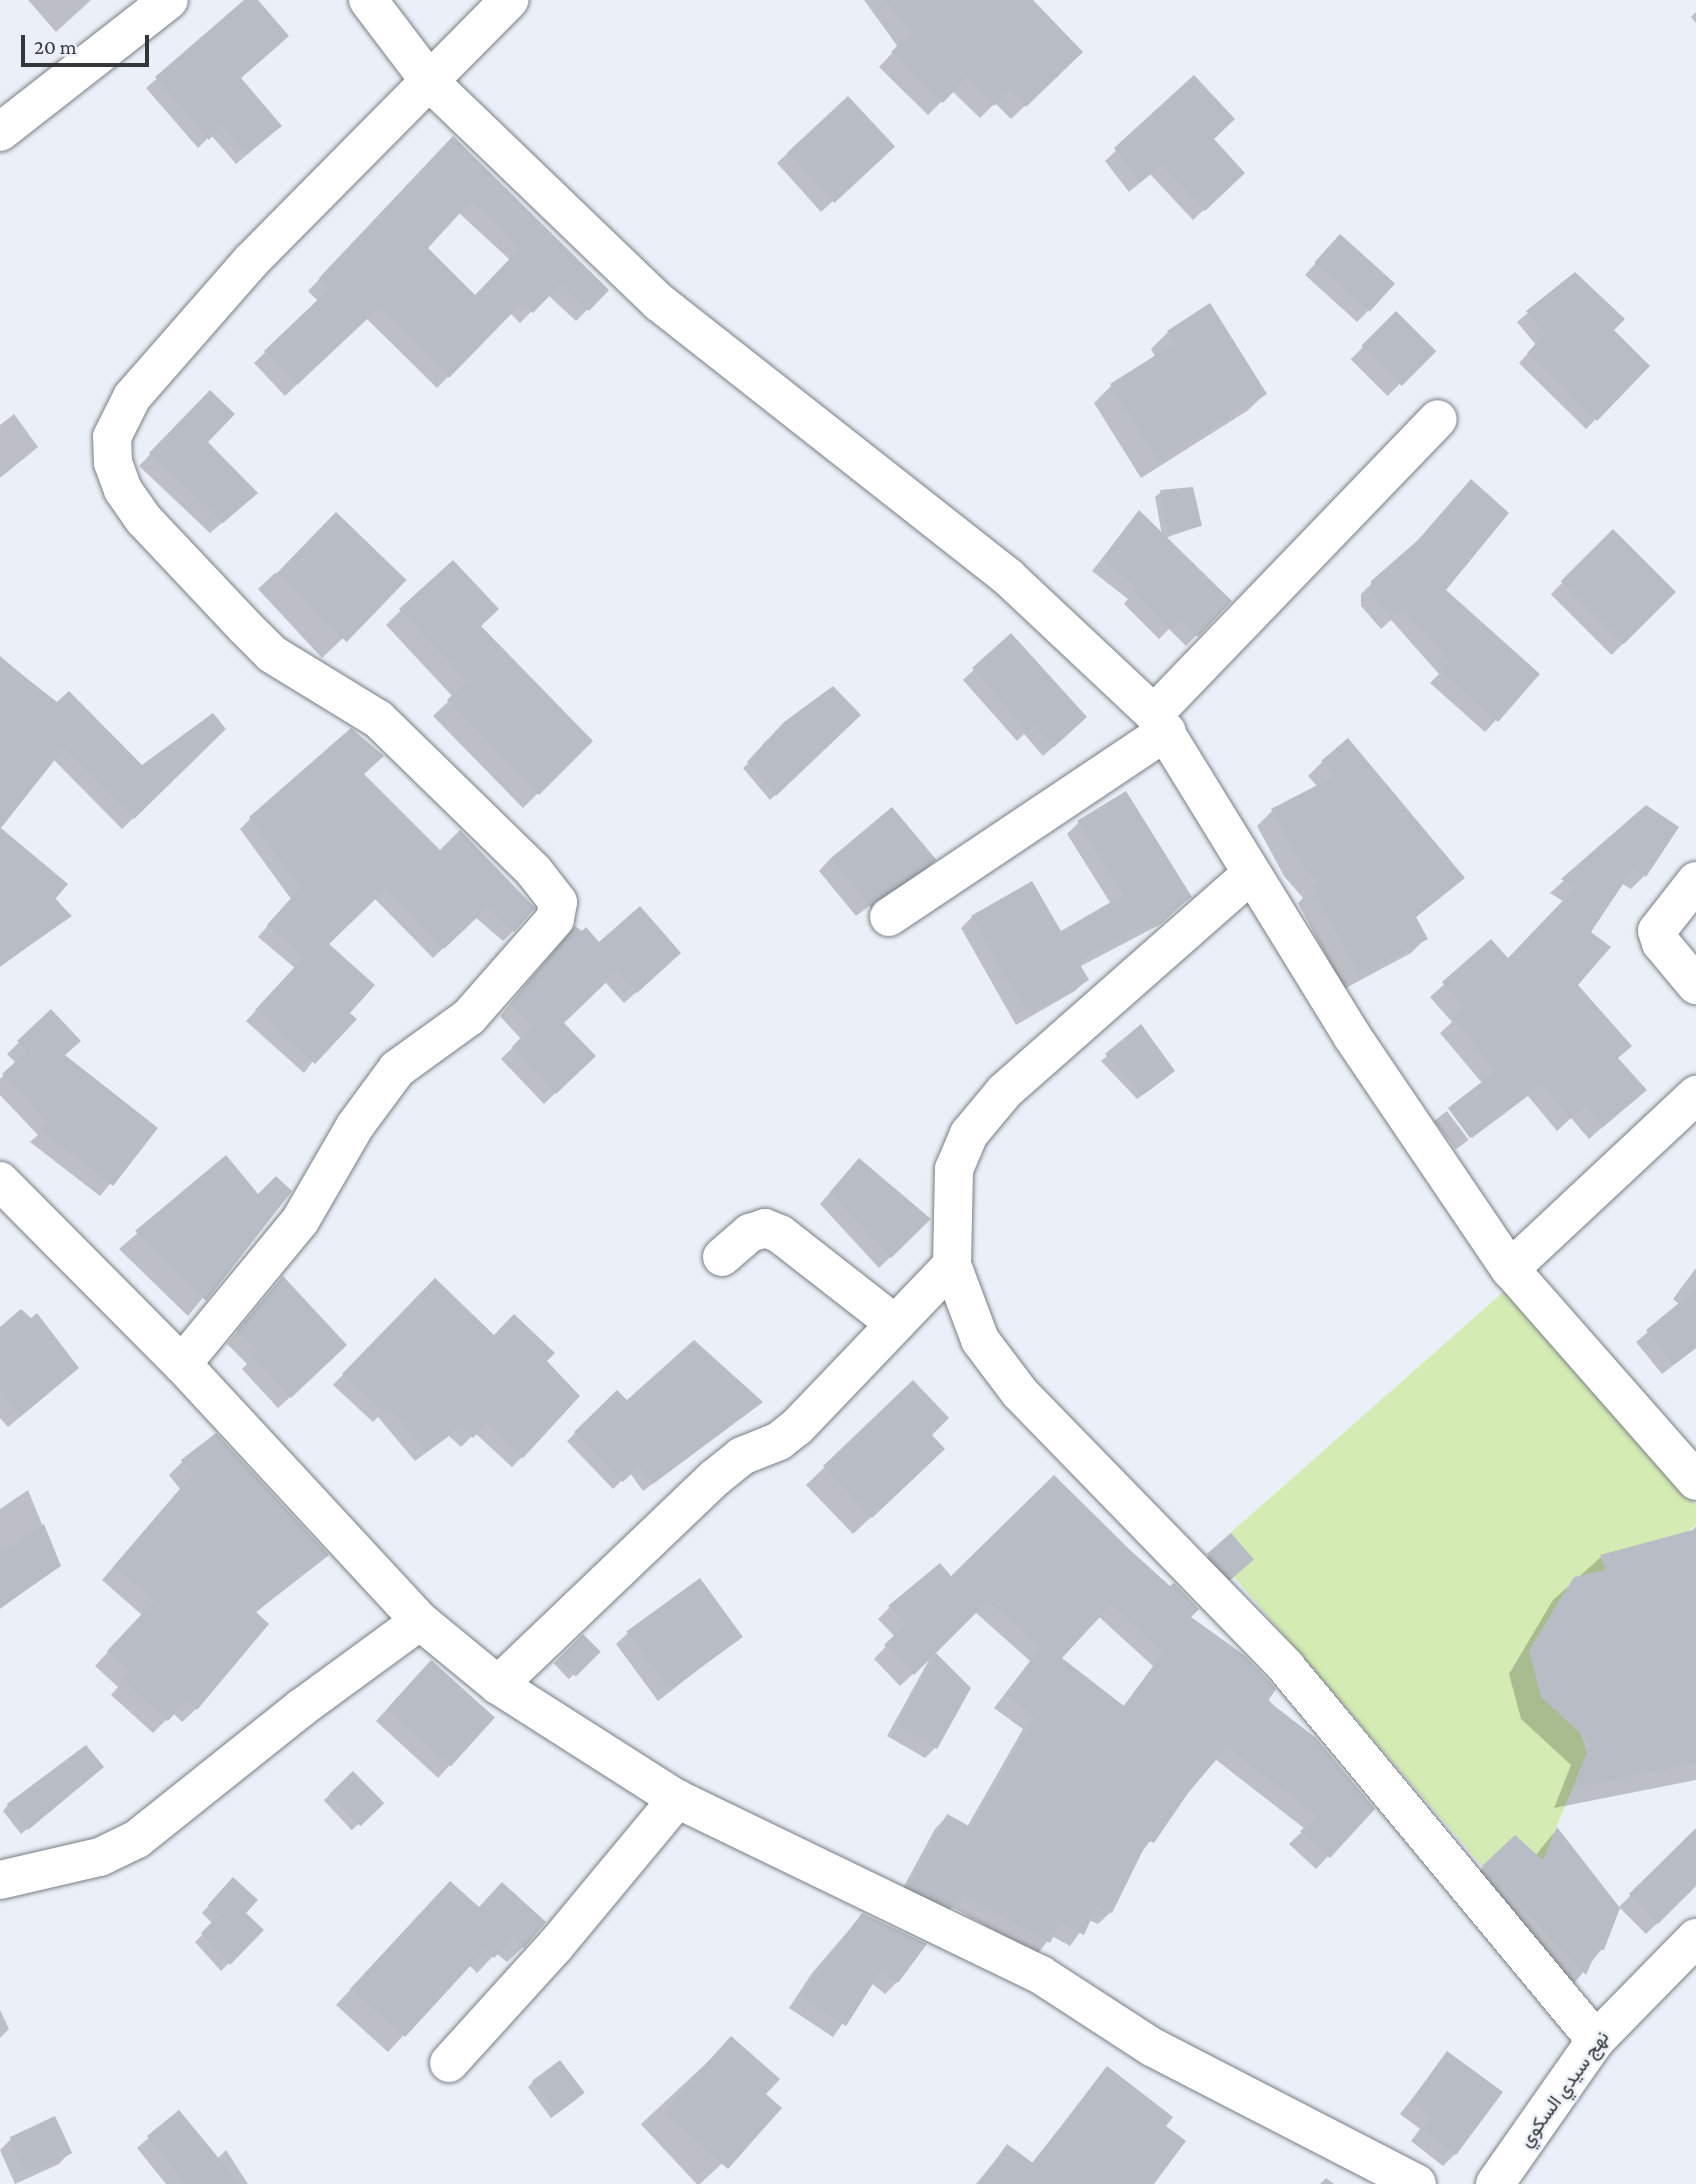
<!DOCTYPE html>
<html>
<head>
<meta charset="utf-8">
<style>
  body { margin:0 }
  #map { position:relative; width:1696px; height:2184px; overflow:hidden; background:#ebf0f8; font-family:"Crimson Pro",Vazirmatn,serif }
  div>[style] { position:absolute }
  .green>* { inset:0; background:#d4ecb3 }
  .shadow>* { inset:0; background:#0003; transform-origin:0 0 }
  .building>* { inset:0; background:#b8bdc5; transform-origin:0 0 }
  .roads { filter:drop-shadow(0 0 2px #797e85) drop-shadow(0 0 2px #797e85) }
  .street>* { height:38px; margin:-19px; padding:0 19px; transform-origin:19px; border-radius:19px; background:#fff }
  span { translate:-50% -50%; white-space:nowrap; text-align:center; line-height:1.15; -webkit-text-stroke:5px #ebf0f8; paint-order:stroke }
  .street-label { font-size:19px; color:#343639 }
  .scale { position:absolute; left:21px; top:35px; width:128px; height:32px; box-sizing:border-box; border:4px solid #343639; border-top:0; padding-left:9px; font-size:21px; line-height:24px; white-space:nowrap; color:#343639; -webkit-text-stroke:5px #ebf0f8; paint-order:stroke }
</style>
</head>
<body>
<div id="map">
  <div class="green">
    <i style="clip-path:polygon(1510px 1286px,1696px 1505px,1696px 1524px,1689px 1531px,1600px 1556px,1606px 1570px,1574px 1577px,1529px 1651px,1581px 1734px,1587px 1753px,1543px 1860px,1515px 1835px,1482px 1866px,1211px 1550px)"></i>
  </div>
  <div class="shadow">
    <i style="clip-path:polygon(28px 0,91px 0,56px 32px)"></i>
    <i style="clip-path:polygon(246px 0,256px 0,239px 79px,270px 135px,236px 164px,211px 135px,198px 148px,146px 88px)"></i>
    <i style="clip-path:polygon(864px 0,1030px 0,1081px 52px,1011px 119px,995px 103px,980px 118px,952px 91px,928px 115px,879px 67px,898px 47px)"></i>
    <i style="clip-path:polygon(1696px 12px,1696px 23px,1691px 17px)"></i>
    <i style="clip-path:polygon(1193px 77px,1211px 140px,1243px 173px,1193px 220px,1150px 174px,1129px 192px,1105px 161px)"></i>
    <i style="clip-path:polygon(848px 98px,881px 157px,821px 212px,777px 163px)"></i>
    <i style="clip-path:polygon(evenodd,442px 150px,607px 290px,576px 321px,548px 295px,520px 323px,510px 313px,437px 388px,366px 318px,285px 396px,254px 363px,318px 301px,308px 291px,442px 150px,458px 212px,510px 260px,475px 297px,425px 248px,458px 212px)"></i>
    <i style="clip-path:polygon(1329px 248px,1368px 311px,1357px 322px,1305px 275px)"></i>
    <i style="clip-path:polygon(1575px 274px,1611px 330px,1648px 366px,1586px 429px,1519px 363px,1536px 345px,1517px 322px)"></i>
    <i style="left:1396px;top:314px;width:52px;height:64px;rotate:45deg"></i>
    <i style="clip-path:polygon(1168px 332px,1265px 394px,1247px 411px,1141px 478px,1094px 403px,1111px 386px,1156px 358px,1151px 349px)"></i>
    <i style="clip-path:polygon(210px 392px,206px 442px,244px 504px,210px 533px,139px 466px)"></i>
    <i style="clip-path:polygon(14px 414px,38px 447px,0 478px,0 425px)"></i>
    <i style="clip-path:polygon(1161px 492px,1200px 526px,1165px 538px,1230px 601px,1186px 646px,1169px 629px,1159px 639px,1124px 604px,1128px 599px,1092px 571px,1139px 513px,1162px 535px,1155px 497px)"></i>
    <i style="left:1613px;top:532px;width:86px;height:88px;rotate:45deg"></i>
    <i style="clip-path:polygon(275px 573px,387px 596px,322px 658px,258px 589px)"></i>
    <i style="clip-path:polygon(1373px 582px,1444px 590px,1538px 674px,1485px 732px,1430px 683px,1439px 674px,1391px 620px,1381px 629px,1361px 606px,1361px 594px)"></i>
    <i style="clip-path:polygon(401px 610px,480px 626px,591px 741px,523px 808px,433px 716px,453px 697px,386px 625px)"></i>
    <i style="clip-path:polygon(1011px 635px,1075px 727px,1043px 756px,1024px 734px,1017px 741px,963px 680px)"></i>
    <i style="clip-path:polygon(0 658px,142px 767px,224px 729px,122px 829px,53px 759px,0 819px)"></i>
    <i style="clip-path:polygon(833px 689px,858px 715px,770px 800px,743px 768px,765px 749px,762px 745px,767px 740px)"></i>
    <i style="clip-path:polygon(1322px 762px,1462px 878px,1415px 918px,1426px 938px,1411px 953px,1344px 989px,1298px 903px,1303px 898px,1284px 876px,1257px 826px,1272px 811px,1318px 787px,1308px 776px)"></i>
    <i style="clip-path:polygon(362px 774px,513px 931px,503px 941px,475px 917px,433px 958px,374px 898px,326px 944px,348px 1013px,304px 1073px,246px 1021px,295px 968px,258px 937px,291px 899px,240px 829px,250px 819px)"></i>
    <i style="clip-path:polygon(1646px 807px,1677px 827px,1644px 876px,1631px 889px,1621px 883px,1589px 932px,1576px 985px,1617px 1059px,1645px 1090px,1589px 1139px,1571px 1118px,1557px 1131px,1528px 1096px,1472px 1138px,1450px 1109px,1483px 1084px,1440px 1033px,1452px 1022px,1430px 997px,1491px 942px,1507px 961px,1564px 902px,1550px 893px)"></i>
    <i style="clip-path:polygon(1078px 823px,1190px 897px,1161px 924px,1079px 967px,1087px 980px,1075px 991px,1016px 1025px,961px 928px,972px 917px,1060px 933px,1111px 904px,1067px 834px)"></i>
    <i style="clip-path:polygon(0 829px,70px 916px,0 967px)"></i>
    <i style="clip-path:polygon(830px 859px,933px 859px,856px 916px,819px 871px)"></i>
    <i style="clip-path:polygon(564px 939px,599px 944px,667px 965px,624px 1003px,605px 982px,562px 1023px,594px 1056px,544px 1104px,501px 1059px,521px 1039px,500px 1016px)"></i>
    <i style="clip-path:polygon(51px 1011px,63px 1056px,156px 1128px,100px 1196px,30px 1142px,38px 1135px,0 1095px,0 1079px,16px 1063px,7px 1054px)"></i>
    <i style="clip-path:polygon(1141px 1027px,1168px 1076px,1137px 1099px,1101px 1061px)"></i>
    <i style="left:1447px;top:1111px;width:36px;height:16px;rotate:53deg"></i>
    <i style="clip-path:polygon(226px 1157px,258px 1196px,290px 1191px,188px 1316px,119px 1249px)"></i>
    <i style="clip-path:polygon(849px 1171px,928px 1221px,879px 1268px,820px 1204px)"></i>
    <i style="clip-path:polygon(1696px 1268px,1696px 1348px,1662px 1374px,1636px 1342px,1680px 1305px,1673px 1299px)"></i>
    <i style="clip-path:polygon(435px 1280px,494px 1337px,545px 1361px,522px 1457px,512px 1467px,475px 1433px,461px 1447px,449px 1436px,415px 1461px,378px 1417px,373px 1422px,333px 1385px)"></i>
    <i style="clip-path:polygon(272px 1290px,334px 1357px,278px 1408px,242px 1369px,247px 1364px,227px 1344px)"></i>
    <i style="clip-path:polygon(31px 1321px,65px 1379px,8px 1427px,0 1418px,0 1329px)"></i>
    <i style="clip-path:polygon(913px 1382px,930px 1435px,925px 1466px,853px 1534px,806px 1485px)"></i>
    <i style="clip-path:polygon(617px 1392px,627px 1402px,760px 1402px,643px 1491px,630px 1473px,613px 1489px,567px 1441px)"></i>
    <i style="clip-path:polygon(183px 1461px,326px 1555px,255px 1613px,267px 1624px,196px 1709px,182px 1722px,173px 1713px,153px 1733px,111px 1695px,118px 1687px,95px 1666px,142px 1615px,102px 1580px,180px 1489px,169px 1475px)"></i>
    <i style="clip-path:polygon(28px 1490px,59px 1566px,0 1609px,0 1509px)"></i>
    <i style="clip-path:polygon(1696px 1526px,1696px 1780px,1554px 1808px,1571px 1765px,1521px 1719px,1509px 1674px,1553px 1600px,1601px 1557px,1690px 1533px)"></i>
    <i style="left:1231px;top:1536px;width:31px;height:38px;rotate:48deg"></i>
    <i style="clip-path:polygon(evenodd,951px 1579px,1189px 1617px,1373px 1809px,1316px 1869px,1289px 1844px,1305px 1829px,1215px 1759px,1140px 1854px,1111px 1912px,1098px 1924px,1089px 1920px,1070px 1946px,1052px 1936px,1037px 1954px,952px 1907px,940px 1919px,897px 1899px,935px 1829px,947px 1816px,967px 1827px,1023px 1729px,994px 1708px,1030px 1661px,975px 1612px,933px 1653px,969px 1688px,935px 1748px,925px 1758px,887px 1736px,930px 1658px,900px 1686px,874px 1659px,895px 1637px,878px 1619px,890px 1607px,951px 1579px,1098px 1616px,1153px 1666px,1123px 1707px,1059px 1659px,1098px 1616px)"></i>
    <i style="clip-path:polygon(628px 1633px,740px 1637px,658px 1701px,616px 1644px)"></i>
    <i style="left:583px;top:1636px;width:22px;height:40px;rotate:47deg"></i>
    <i style="clip-path:polygon(419px 1674px,493px 1718px,438px 1778px,376px 1721px)"></i>
    <i style="clip-path:polygon(96px 1772px,21px 1834px,3px 1811px,8px 1805px)"></i>
    <i style="left:353px;top:1773px;width:41px;height:40px;rotate:47deg"></i>
    <i style="clip-path:polygon(1557px 1829px,1602px 1949px,1568px 1991px,1466px 1884px,1483px 1867px,1535px 1856px)"></i>
    <i style="clip-path:polygon(1696px 1830px,1696px 1886px,1646px 1934px,1619px 1907px)"></i>
    <i style="clip-path:polygon(233px 1879px,243px 1913px,261px 1930px,221px 1971px,195px 1942px,213px 1924px,202px 1913px)"></i>
    <i style="clip-path:polygon(502px 1884px,523px 1947px,507px 1962px,496px 1953px,477px 1973px,469px 1965px,388px 2052px,336px 2005px,435px 1899px,479px 1908px)"></i>
    <i style="clip-path:polygon(862px 1915px,897px 1982px,885px 1994px,871px 1983px,833px 2037px,789px 2008px,812px 1973px)"></i>
    <i style="clip-path:polygon(0 2010px,9px 2029px,0 2038px)"></i>
    <i style="clip-path:polygon(1448px 2053px,1455px 2154px,1443px 2166px,1411px 2141px,1420px 2129px,1400px 2114px)"></i>
    <i style="left:714px;top:2056px;width:84px;height:100px;rotate:47deg"></i>
    <i style="clip-path:polygon(1107px 2069px,1163px 2127px,1152px 2184px,976px 2184px,1007px 2146px,1031px 2164px)"></i>
    <i style="clip-path:polygon(533px 2082px,577px 2099px,551px 2118px,528px 2087px)"></i>
    <i style="clip-path:polygon(179px 2112px,217px 2159px,226px 2150px,248px 2184px,166px 2184px,137px 2148px)"></i>
    <i style="clip-path:polygon(54px 2119px,70px 2152px,59px 2164px,15px 2184px,0 2150px,11px 2139px)"></i>
    <i style="clip-path:polygon(1326px 2178px,1334px 2184px,1320px 2184px)"></i>
  </div>
  <div class="building">
    <i style="clip-path:polygon(244px 0,258px 0,289px 36px,241px 78px,282px 126px,246px 155px,222px 126px,209px 140px,155px 77px)"></i>
    <i style="clip-path:polygon(885px 0,1033px 0,1083px 52px,1026px 107px,1010px 91px,994px 106px,966px 78px,943px 103px,891px 52px,911px 32px)"></i>
    <i style="clip-path:polygon(1194px 75px,1235px 119px,1214px 139px,1245px 173px,1205px 211px,1162px 165px,1140px 183px,1114px 148px)"></i>
    <i style="left:848px;top:96px;width:69px;height:83px;rotate:47deg"></i>
    <i style="clip-path:polygon(evenodd,453px 136px,609px 290px,589px 311px,560px 285px,533px 313px,522px 303px,449px 378px,379px 308px,297px 385px,264px 351px,329px 289px,319px 278px,453px 136px,471px 201px,520px 248px,475px 295px,428px 248px,471px 201px)"></i>
    <i style="left:1340px;top:234px;width:74px;height:38px;rotate:42deg"></i>
    <i style="clip-path:polygon(1575px 272px,1625px 319px,1614px 330px,1650px 366px,1597px 421px,1527px 353px,1545px 334px,1526px 311px)"></i>
    <i style="clip-path:polygon(1210px 303px,1267px 394px,1159px 462px,1110px 384px,1175px 343px,1167px 331px)"></i>
    <i style="left:1396px;top:311px;width:57px;height:49px;rotate:45deg"></i>
    <i style="clip-path:polygon(210px 390px,235px 414px,208px 442px,258px 493px,223px 523px,149px 453px)"></i>
    <i style="clip-path:polygon(1471px 479px,1509px 513px,1446px 590px,1540px 674px,1498px 722px,1440px 671px,1449px 661px,1403px 610px,1393px 619px,1371px 594px,1371px 581px,1418px 540px)"></i>
    <i style="clip-path:polygon(1193px 487px,1202px 526px,1168px 534px,1160px 490px)"></i>
    <i style="clip-path:polygon(1139px 510px,1232px 601px,1198px 637px,1181px 620px,1171px 630px,1134px 592px,1137px 588px,1101px 560px)"></i>
    <i style="left:336px;top:512px;width:98px;height:86px;rotate:44deg"></i>
    <i style="left:1613px;top:529px;width:89px;height:74px;rotate:45deg"></i>
    <i style="clip-path:polygon(453px 560px,499px 609px,481px 626px,593px 741px,539px 795px,447px 700px,467px 681px,399px 609px)"></i>
    <i style="clip-path:polygon(1011px 633px,1087px 717px,1054px 747px,1035px 726px,1028px 732px,972px 668px)"></i>
    <i style="clip-path:polygon(0 656px,56px 703px,69px 691px,142px 765px,213px 713px,226px 729px,134px 819px,64px 748px,1px 828px,68px 884px,55px 899px,72px 916px,0 966px)"></i>
    <i style="clip-path:polygon(833px 686px,861px 715px,776px 796px,747px 762px,784px 722px)"></i>
    <i style="clip-path:polygon(351px 728px,384px 756px,364px 774px,440px 850px,460px 830px,535px 908px,514px 932px,487px 908px,444px 949px,386px 889px,329px 944px,375px 985px,350px 1013px,357px 1019px,315px 1064px,255px 1010px,304px 957px,267px 925px,300px 888px,249px 817px)"></i>
    <i style="clip-path:polygon(1348px 738px,1465px 878px,1416px 917px,1428px 939px,1359px 975px,1312px 887px,1317px 883px,1299px 861px,1271px 809px,1335px 776px,1321px 761px)"></i>
    <i style="clip-path:polygon(1126px 791px,1192px 897px,1145px 930px,1143px 927px,1079px 963px,1089px 980px,1028px 1015px,971px 916px,1032px 881px,1061px 931px,1123px 895px,1077px 821px)"></i>
    <i style="clip-path:polygon(1646px 805px,1679px 827px,1646px 877px,1633px 869px,1591px 932px,1611px 947px,1578px 985px,1632px 1046px,1618px 1058px,1647px 1090px,1603px 1127px,1585px 1106px,1571px 1119px,1542px 1084px,1470px 1138px,1448px 1108px,1496px 1071px,1452px 1019px,1464px 1008px,1442px 982px,1491px 939px,1508px 958px,1575px 888px,1561px 879px)"></i>
    <i style="left:892px;top:807px;width:69px;height:81px;rotate:50deg"></i>
    <i style="clip-path:polygon(640px 906px,681px 953px,637px 993px,617px 972px,564px 1023px,596px 1056px,556px 1094px,512px 1047px,532px 1026px,510px 1004px,575px 926px,582px 931px,586px 927px,599px 942px)"></i>
    <i style="clip-path:polygon(51px 1009px,81px 1041px,65px 1055px,158px 1128px,113px 1186px,40px 1130px,49px 1124px,2px 1074px,27px 1051px,17px 1041px)"></i>
    <i style="clip-path:polygon(1141px 1024px,1175px 1071px,1143px 1095px,1105px 1054px)"></i>
    <i style="clip-path:polygon(226px 1155px,258px 1194px,276px 1176px,292px 1191px,206px 1301px,135px 1231px)"></i>
    <i style="clip-path:polygon(859px 1158px,931px 1219px,891px 1258px,830px 1192px)"></i>
    <i style="clip-path:polygon(283px 1276px,347px 1345px,291px 1398px,252px 1356px,258px 1351px,237px 1331px)"></i>
    <i style="clip-path:polygon(435px 1278px,494px 1335px,514px 1314px,555px 1353px,547px 1361px,580px 1396px,523px 1458px,486px 1424px,473px 1438px,461px 1426px,426px 1451px,389px 1408px,384px 1413px,342px 1374px)"></i>
    <i style="clip-path:polygon(1696px 1289px,1696px 1348px,1673px 1365px,1646px 1330px)"></i>
    <i style="clip-path:polygon(21px 1309px,31px 1318px,37px 1313px,79px 1368px,20px 1417px,0 1393px,0 1327px)"></i>
    <i style="clip-path:polygon(694px 1340px,763px 1402px,653px 1484px,639px 1466px,623px 1482px,574px 1432px,617px 1390px,627px 1400px)"></i>
    <i style="clip-path:polygon(913px 1380px,949px 1418px,932px 1435px,945px 1449px,872px 1518px,823px 1466px)"></i>
    <i style="clip-path:polygon(216px 1433px,329px 1555px,256px 1612px,269px 1624px,197px 1710px,187px 1700px,168px 1721px,123px 1680px,130px 1672px,107px 1651px,154px 1601px,114px 1566px,193px 1474px,181px 1460px)"></i>
    <i style="clip-path:polygon(evenodd,1054px 1475px,1130px 1550px,1170px 1586px,1174px 1583px,1199px 1609px,1191px 1617px,1244px 1655px,1270px 1682px,1276px 1689px,1268px 1701px,1316px 1738px,1375px 1809px,1330px 1858px,1300px 1831px,1318px 1817px,1227px 1747px,1188px 1793px,1154px 1843px,1148px 1840px,1112px 1913px,1097px 1906px,1084px 1935px,1060px 1923px,1050px 1943px,963px 1895px,953px 1908px,908px 1886px,947px 1814px,971px 1827px,1034px 1717px,1005px 1695px,1041px 1648px,988px 1601px,914px 1675px,884px 1645px,906px 1624px,888px 1606px,940px 1563px,951px 1576px,1054px 1475px,1111px 1605px,1164px 1653px,1124px 1706px,1062px 1658px,1111px 1605px)"></i>
    <i style="clip-path:polygon(44px 1524px,61px 1566px,0 1608px,0 1554px)"></i>
    <i style="clip-path:polygon(1696px 1529px,1696px 1763px,1573px 1788px,1591px 1743px,1541px 1697px,1529px 1651px,1574px 1577px,1606px 1570px,1600px 1555px)"></i>
    <i style="left:1231px;top:1533px;width:35px;height:32px;rotate:49deg"></i>
    <i style="left:700px;top:1578px;width:73px;height:91px;rotate:54deg"></i>
    <i style="left:583px;top:1634px;width:25px;height:35px;rotate:45deg"></i>
    <i style="clip-path:polygon(936px 1653px,971px 1688px,937px 1749px,896px 1725px)"></i>
    <i style="left:431px;top:1660px;width:86px;height:66px;rotate:42deg"></i>
    <i style="clip-path:polygon(86px 1745px,104px 1767px,28px 1830px,7px 1804px)"></i>
    <i style="left:353px;top:1771px;width:45px;height:33px;rotate:46deg"></i>
    <i style="clip-path:polygon(1557px 1827px,1620px 1908px,1604px 1950px,1597px 1949px,1586px 1975px,1482px 1866px,1515px 1835px,1543px 1860px)"></i>
    <i style="clip-path:polygon(1696px 1828px,1696px 1886px,1658px 1924px,1629px 1894px)"></i>
    <i style="clip-path:polygon(233px 1877px,258px 1900px,246px 1913px,264px 1930px,230px 1965px,201px 1933px,219px 1915px,208px 1905px)"></i>
    <i style="clip-path:polygon(450px 1881px,479px 1907px,502px 1882px,546px 1922px,524px 1948px,513px 1938px,494px 1958px,485px 1950px,405px 2037px,350px 1989px)"></i>
    <i style="clip-path:polygon(862px 1913px,927px 1944px,898px 1983px,881px 1971px,846px 2026px,799px 1996px)"></i>
    <i style="clip-path:polygon(731px 2036px,780px 2079px,766px 2094px,782px 2108px,728px 2169px,663px 2112px)"></i>
    <i style="clip-path:polygon(1447px 2051px,1503px 2092px,1456px 2155px,1421px 2129px,1431px 2117px,1410px 2102px)"></i>
    <i style="left:560px;top:2060px;width:41px;height:35px;rotate:53deg"></i>
    <i style="clip-path:polygon(1107px 2066px,1173px 2117px,1166px 2126px,1186px 2141px,1154px 2184px,979px 2184px,1007px 2144px,1033px 2163px)"></i>
    <i style="clip-path:polygon(179px 2110px,240px 2184px,186px 2184px,147px 2136px)"></i>
    <i style="left:55px;top:2116px;width:41px;height:50px;rotate:65deg"></i>
  </div>
  <div class="roads">
    <div class="street">
      <i style="left:368px;top:0;width:104px;rotate:52.8deg"></i>
      <i style="left:431px;top:83px;width:318px;rotate:43.9deg"></i>
      <i style="left:660px;top:303px;width:443px;rotate:38.2deg"></i>
      <i style="left:1008px;top:577px;width:200px;rotate:43.2deg"></i>
      <i style="left:1154px;top:714px;width:378px;rotate:58.4deg"></i>
      <i style="left:1352px;top:1036px;width:282px;rotate:55.9deg"></i>
      <i style="left:1510px;top:1269px;width:282px;rotate:48.7deg"></i>
      <i style="left:0;top:132px;width:214px;rotate:-38deg"></i>
      <i style="left:1154px;top:714px;width:409px;rotate:-46.1deg"></i>
      <i style="left:1251px;top:874px;width:329px;rotate:138.6deg"></i>
      <i style="left:1004px;top:1092px;width:55px;rotate:129.8deg"></i>
      <i style="left:969px;top:1134px;width:38px;rotate:113deg"></i>
      <i style="left:954px;top:1169px;width:96px;rotate:91.2deg"></i>
      <i style="left:952px;top:1265px;width:80px;rotate:69.5deg"></i>
      <i style="left:980px;top:1340px;width:66px;rotate:53deg"></i>
      <i style="left:1020px;top:1393px;width:382px;rotate:45.8deg"></i>
      <i style="left:1286px;top:1667px;width:485px;rotate:50.3deg"></i>
      <i style="left:1696px;top:881px;width:63px;rotate:128deg"></i>
      <i style="left:1657px;top:931px;width:13px;rotate:72deg"></i>
      <i style="left:1661px;top:943px;width:55px;rotate:50.2deg"></i>
      <i style="left:889px;top:917px;width:334px;rotate:-33.8deg"></i>
      <i style="left:0;top:1181px;width:258px;rotate:45.2deg"></i>
      <i style="left:182px;top:1364px;width:350px;rotate:47.2deg"></i>
      <i style="left:420px;top:1621px;width:101px;rotate:39.4deg"></i>
      <i style="left:498px;top:1685px;width:212px;rotate:32.5deg"></i>
      <i style="left:677px;top:1799px;width:404px;rotate:25.8deg"></i>
      <i style="left:1041px;top:1975px;width:132px;rotate:33deg"></i>
      <i style="left:1152px;top:2047px;width:298px;rotate:27.3deg"></i>
      <i style="left:722px;top:1257px;width:37px;rotate:-41deg"></i>
      <i style="left:750px;top:1233px;width:16px;rotate:-18deg"></i>
      <i style="left:765px;top:1228px;width:16px;rotate:22deg"></i>
      <i style="left:780px;top:1234px;width:146px;rotate:38deg"></i>
      <i style="left:1510px;top:1269px;width:255px;rotate:-43.1deg"></i>
      <i style="left:182px;top:1364px;width:185px;rotate:-50.5deg"></i>
      <i style="left:300px;top:1221px;width:110px;rotate:-59.9deg"></i>
      <i style="left:355px;top:1126px;width:71px;rotate:-53.6deg"></i>
      <i style="left:397px;top:1069px;width:89px;rotate:-35.8deg"></i>
      <i style="left:469px;top:1017px;width:130px;rotate:-48.7deg"></i>
      <i style="left:555px;top:919px;width:17px;rotate:-80deg"></i>
      <i style="left:558px;top:902px;width:39px;rotate:-128deg"></i>
      <i style="left:534px;top:871px;width:218px;rotate:-135.7deg"></i>
      <i style="left:378px;top:719px;width:124px;rotate:-148.5deg"></i>
      <i style="left:272px;top:654px;width:38px;rotate:-135deg"></i>
      <i style="left:245px;top:627px;width:147px;rotate:-133.3deg"></i>
      <i style="left:144px;top:520px;width:37px;rotate:-125deg"></i>
      <i style="left:123px;top:490px;width:29px;rotate:-110deg"></i>
      <i style="left:113px;top:463px;width:26px;rotate:-92deg"></i>
      <i style="left:112px;top:437px;width:45px;rotate:-63.4deg"></i>
      <i style="left:132px;top:397px;width:182px;rotate:-48.8deg"></i>
      <i style="left:252px;top:260px;width:366px;rotate:-45.3deg"></i>
      <i style="left:498px;top:1685px;width:301px;rotate:-43.7deg"></i>
      <i style="left:716px;top:1477px;width:33px;rotate:-39deg"></i>
      <i style="left:742px;top:1456px;width:40px;rotate:-22deg"></i>
      <i style="left:779px;top:1441px;width:23px;rotate:-38deg"></i>
      <i style="left:797px;top:1427px;width:224px;rotate:-46.3deg"></i>
      <i style="left:0;top:1880px;width:103px;rotate:-13deg"></i>
      <i style="left:100px;top:1857px;width:41px;rotate:-25.9deg"></i>
      <i style="left:137px;top:1839px;width:210px;rotate:-38.6deg"></i>
      <i style="left:301px;top:1708px;width:147px;rotate:-36.2deg"></i>
      <i style="left:449px;top:2063px;width:159px;rotate:-47.8deg"></i>
      <i style="left:556px;top:1945px;width:190px;rotate:-50.3deg"></i>
      <i style="left:1495px;top:2184px;width:176px;rotate:-55deg"></i>
      <i style="left:1596px;top:2040px;width:143px;rotate:-45.6deg"></i>
    </div>
  </div>
  <div class="street-label">
    <span style="left:1564px;top:2089px;rotate:-54deg">نهج سيدي السكوي</span>
  </div>
  <div class="scale">20 m</div>
</div>
</body>
</html>
